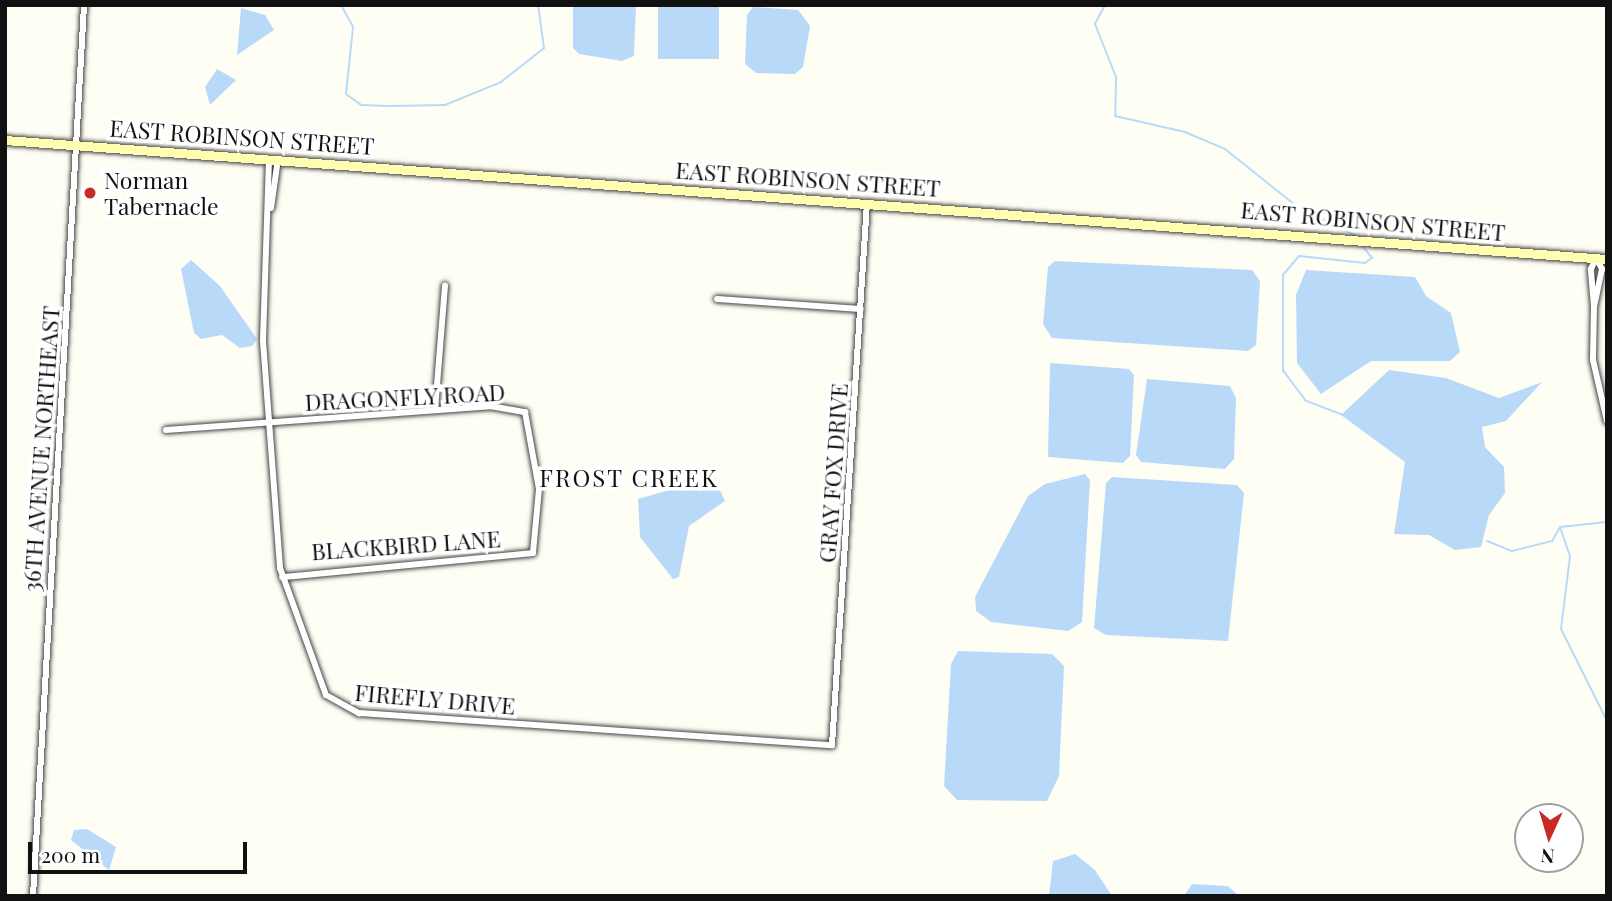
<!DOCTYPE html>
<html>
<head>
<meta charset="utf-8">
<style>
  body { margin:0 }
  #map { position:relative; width:1612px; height:901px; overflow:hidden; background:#fffef5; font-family:"Playfair Display",serif }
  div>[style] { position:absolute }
  .water>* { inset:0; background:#b8daf8; transform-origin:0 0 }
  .stream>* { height:2px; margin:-1px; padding:0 1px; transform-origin:1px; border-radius:1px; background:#b8daf8 }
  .roads { filter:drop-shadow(0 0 2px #444) drop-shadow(0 0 2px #444) }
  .street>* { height:6px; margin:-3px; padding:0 3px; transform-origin:3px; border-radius:3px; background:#fff }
  .secondary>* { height:9px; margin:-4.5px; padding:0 4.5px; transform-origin:4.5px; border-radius:4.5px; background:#fffeb0 }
  .dots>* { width:19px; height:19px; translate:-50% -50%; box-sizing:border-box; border:4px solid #fff; border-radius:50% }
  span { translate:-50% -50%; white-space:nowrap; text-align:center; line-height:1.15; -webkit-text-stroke:7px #fff; paint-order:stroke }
  .street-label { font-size:23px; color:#111 }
  .poi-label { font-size:23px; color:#111 }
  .left { translate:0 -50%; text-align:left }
  .neighbourhood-label { font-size:24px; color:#111; letter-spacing:2px }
  .frame { position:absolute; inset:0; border:7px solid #111; pointer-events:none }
  .north { position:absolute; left:1514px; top:803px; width:70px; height:70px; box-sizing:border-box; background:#fff; border:2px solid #a0a0a0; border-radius:50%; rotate:184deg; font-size:19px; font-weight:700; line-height:28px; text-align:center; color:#111 }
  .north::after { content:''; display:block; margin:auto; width:24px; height:32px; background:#c72b23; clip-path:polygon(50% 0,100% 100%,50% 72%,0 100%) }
  .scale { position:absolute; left:28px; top:842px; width:219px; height:32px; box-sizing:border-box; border:4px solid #111; border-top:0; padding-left:9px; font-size:21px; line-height:24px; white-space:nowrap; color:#111; -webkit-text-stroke:5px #fff; paint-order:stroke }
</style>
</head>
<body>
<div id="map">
  <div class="water">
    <i style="clip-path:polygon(573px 5px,636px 5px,634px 56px,622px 61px,579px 54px,573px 48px)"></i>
    <i style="left:658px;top:5px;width:61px;height:54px"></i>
    <i style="clip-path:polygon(753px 7px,798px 10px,805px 19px,810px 26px,803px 67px,795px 74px,756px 73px,745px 64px,747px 15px)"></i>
    <i style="clip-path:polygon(241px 8px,265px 15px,274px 30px,237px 55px)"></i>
    <i style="clip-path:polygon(217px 69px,236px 80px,210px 105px,205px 87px)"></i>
    <i style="clip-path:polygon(191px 260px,220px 286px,257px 339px,252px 346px,240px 348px,222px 335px,201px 339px,194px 333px,181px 269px)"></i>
    <i style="clip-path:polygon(1055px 261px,1252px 270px,1260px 281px,1256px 345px,1248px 351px,1052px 338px,1043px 324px,1048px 267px)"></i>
    <i style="clip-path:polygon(1306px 270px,1415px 277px,1426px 296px,1451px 313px,1460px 352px,1450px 361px,1371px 361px,1321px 394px,1297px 363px,1296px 295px)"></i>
    <i style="clip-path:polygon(1050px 363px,1129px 369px,1134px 375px,1130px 456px,1123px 463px,1048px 457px)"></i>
    <i style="clip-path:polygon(1389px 370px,1446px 378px,1499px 398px,1542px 382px,1506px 421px,1482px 427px,1485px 447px,1504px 467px,1505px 493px,1489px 515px,1481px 547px,1455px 550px,1429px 535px,1394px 534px,1405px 462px,1341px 415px)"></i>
    <i style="clip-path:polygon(1147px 379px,1230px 386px,1236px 398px,1234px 459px,1225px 469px,1141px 462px,1136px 455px)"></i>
    <i style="clip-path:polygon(1085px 474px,1090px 480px,1082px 622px,1068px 631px,991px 622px,976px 611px,975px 597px,1028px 496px,1045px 484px)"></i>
    <i style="clip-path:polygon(714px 477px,725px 501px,689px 526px,679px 577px,673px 579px,640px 537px,638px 499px)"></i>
    <i style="clip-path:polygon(1112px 477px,1237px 485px,1244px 493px,1228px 641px,1106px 635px,1094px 628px,1106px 483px)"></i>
    <i style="clip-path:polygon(958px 651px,1052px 654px,1064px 666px,1059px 776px,1047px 801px,957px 800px,944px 786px,951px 664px)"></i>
    <i style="clip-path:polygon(87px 829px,116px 847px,109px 870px,71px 840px,74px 830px)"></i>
    <i style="clip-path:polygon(1075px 854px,1095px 870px,1112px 896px,1049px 896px,1053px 861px)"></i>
    <i style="clip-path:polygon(1192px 884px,1228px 886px,1239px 896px,1184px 896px)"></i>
  </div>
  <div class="stream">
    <i style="left:341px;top:5px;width:25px;rotate:61deg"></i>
    <i style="left:353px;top:27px;width:67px;rotate:96deg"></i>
    <i style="left:346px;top:94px;width:19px;rotate:36deg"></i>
    <i style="left:361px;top:105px;width:27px;rotate:2deg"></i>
    <i style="left:388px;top:106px;width:57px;rotate:-1deg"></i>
    <i style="left:445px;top:105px;width:61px;rotate:-22.3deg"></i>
    <i style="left:501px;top:82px;width:55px;rotate:-38.3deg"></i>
    <i style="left:544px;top:48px;width:43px;rotate:-97.9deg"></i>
    <i style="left:1105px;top:5px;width:21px;rotate:118deg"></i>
    <i style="left:1095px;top:24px;width:57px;rotate:68.4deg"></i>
    <i style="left:1116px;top:77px;width:39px;rotate:91deg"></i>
    <i style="left:1115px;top:116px;width:72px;rotate:12.9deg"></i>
    <i style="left:1185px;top:132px;width:43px;rotate:23deg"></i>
    <i style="left:1225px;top:149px;width:95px;rotate:38.6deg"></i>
    <i style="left:1299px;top:208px;width:64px;rotate:26.2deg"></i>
    <i style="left:1343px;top:415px;width:40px;rotate:-159deg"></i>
    <i style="left:1306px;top:401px;width:38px;rotate:-127deg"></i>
    <i style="left:1283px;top:371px;width:96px;rotate:-90deg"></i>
    <i style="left:1283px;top:275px;width:25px;rotate:-50deg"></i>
    <i style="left:1299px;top:256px;width:66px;rotate:6.1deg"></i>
    <i style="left:1365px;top:263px;width:9px;rotate:-36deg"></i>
    <i style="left:1372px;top:258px;width:18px;rotate:-128deg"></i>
    <i style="left:1560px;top:527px;width:31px;rotate:71deg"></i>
    <i style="left:1570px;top:556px;width:74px;rotate:97deg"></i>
    <i style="left:1561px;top:629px;width:103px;rotate:63.4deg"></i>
    <i style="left:1487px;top:541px;width:27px;rotate:22deg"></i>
    <i style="left:1512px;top:551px;width:41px;rotate:-14deg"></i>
    <i style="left:1552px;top:541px;width:16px;rotate:-60deg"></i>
    <i style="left:1560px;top:527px;width:47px;rotate:-6.1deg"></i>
  </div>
  <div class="roads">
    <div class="street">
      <i style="left:269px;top:159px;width:182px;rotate:91.9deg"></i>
      <i style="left:263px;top:341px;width:228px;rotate:85.7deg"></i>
      <i style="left:280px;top:568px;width:135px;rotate:70.1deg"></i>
      <i style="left:326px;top:695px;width:38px;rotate:29deg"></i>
      <i style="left:359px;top:713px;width:474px;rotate:3.9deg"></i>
      <i style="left:832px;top:745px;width:543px;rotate:-86.31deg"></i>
      <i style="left:271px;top:208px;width:49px;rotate:-81.9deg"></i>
      <i style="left:1596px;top:258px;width:13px;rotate:61deg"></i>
      <i style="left:1602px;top:269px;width:38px;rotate:102deg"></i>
      <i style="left:1594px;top:306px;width:37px;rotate:-95deg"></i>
      <i style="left:1591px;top:269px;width:12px;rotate:-66deg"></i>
      <i style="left:717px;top:299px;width:144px;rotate:4deg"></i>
      <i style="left:1594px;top:306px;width:54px;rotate:91.1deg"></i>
      <i style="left:1593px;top:360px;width:63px;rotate:77.1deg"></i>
      <i style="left:435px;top:410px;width:125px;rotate:-85.4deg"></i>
      <i style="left:166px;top:430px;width:325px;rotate:-4.2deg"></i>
      <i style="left:490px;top:406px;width:36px;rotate:10deg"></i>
      <i style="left:525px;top:412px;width:78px;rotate:79.7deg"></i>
      <i style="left:539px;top:489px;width:64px;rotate:95.4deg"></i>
      <i style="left:533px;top:553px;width:252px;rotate:174.5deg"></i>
      <i style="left:33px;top:896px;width:892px;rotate:-86.72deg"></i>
    </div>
    <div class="secondary">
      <i style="left:5px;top:140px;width:1606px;rotate:4.25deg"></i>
    </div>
  </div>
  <div class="dots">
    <i style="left:90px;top:193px;background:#c72b23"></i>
  </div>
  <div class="street-label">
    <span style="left:242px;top:137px;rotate:4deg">EAST ROBINSON STREET</span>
    <span style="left:808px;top:179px;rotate:4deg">EAST ROBINSON STREET</span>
    <span style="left:1373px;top:221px;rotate:5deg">EAST ROBINSON STREET</span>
    <span style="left:405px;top:397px;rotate:-3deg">DRAGONFLY ROAD</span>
    <span style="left:41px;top:449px;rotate:-86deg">36TH AVENUE NORTHEAST</span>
    <span style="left:833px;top:473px;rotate:-86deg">GRAY FOX DRIVE</span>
    <span style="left:406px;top:545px;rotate:-4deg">BLACKBIRD LANE</span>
    <span style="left:435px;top:699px;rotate:5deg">FIREFLY DRIVE</span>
  </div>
  <div class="poi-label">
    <span class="left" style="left:104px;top:193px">Norman<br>Tabernacle</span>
  </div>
  <div class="neighbourhood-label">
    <span style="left:629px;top:478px">FROST CREEK</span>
  </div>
  <div class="frame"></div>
  <div class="north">N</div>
  <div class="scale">200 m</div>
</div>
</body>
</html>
